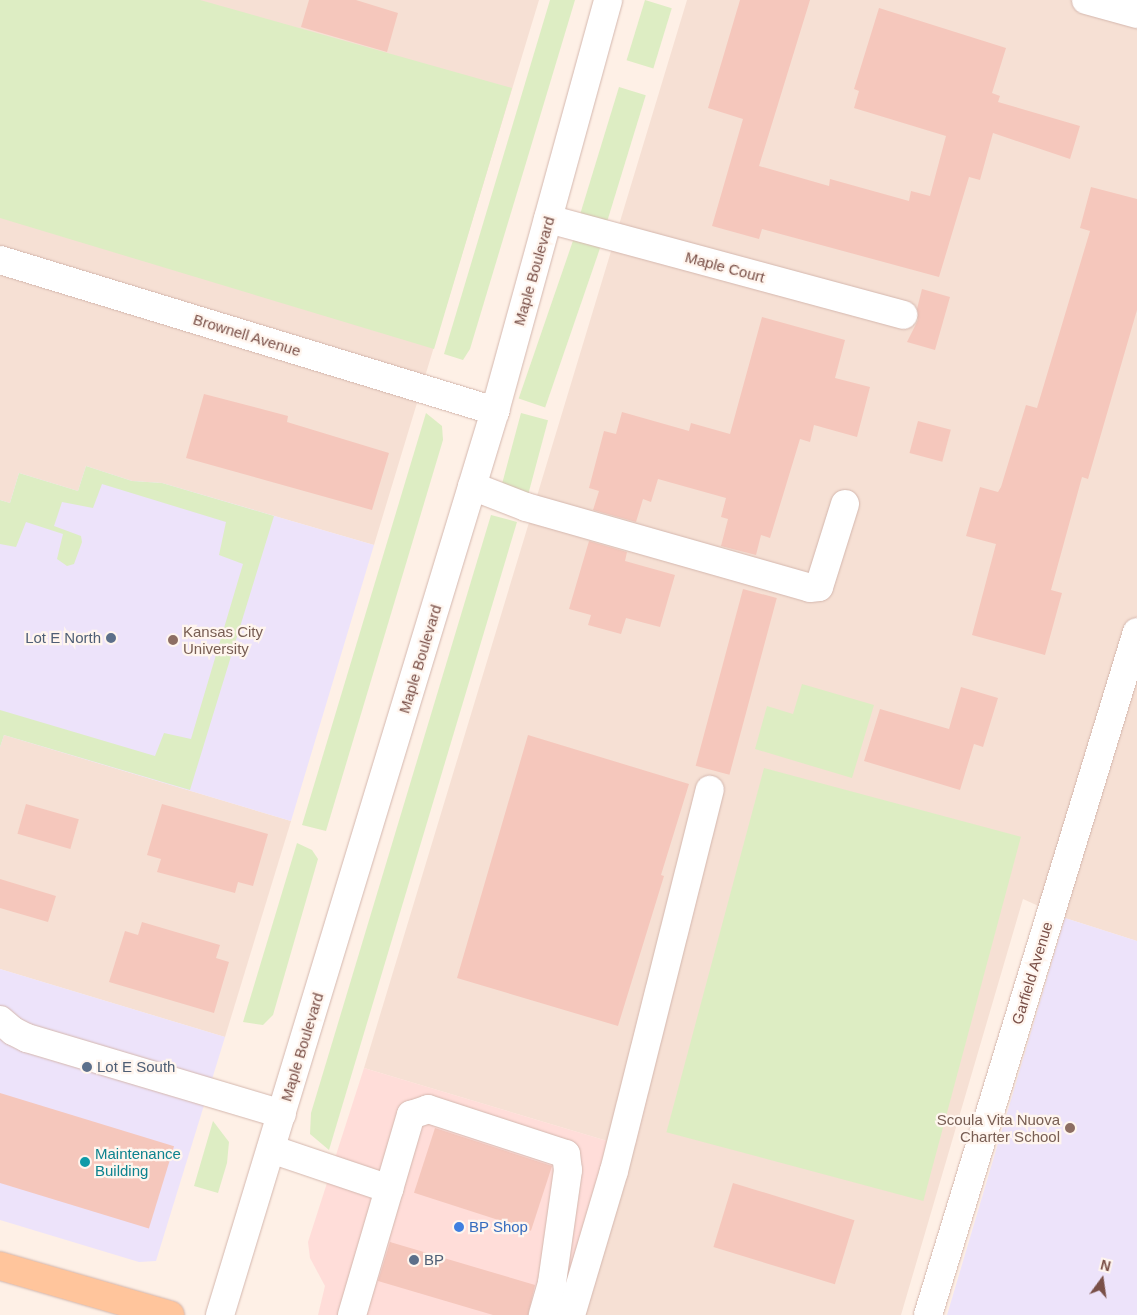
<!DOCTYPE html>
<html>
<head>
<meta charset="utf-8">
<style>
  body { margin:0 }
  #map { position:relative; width:1137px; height:1315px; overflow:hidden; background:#fef0e6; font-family:Arial,sans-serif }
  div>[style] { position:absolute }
  .residential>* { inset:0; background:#f6e0d4 }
  .commercial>* { inset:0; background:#ffddd9 }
  .education>* { inset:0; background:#ede3fa }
  .green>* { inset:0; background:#ddedc3; transform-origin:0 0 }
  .building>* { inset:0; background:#f5c7bc; transform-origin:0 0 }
  .roads { filter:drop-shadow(0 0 1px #d4b7ae) drop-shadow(0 0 1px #d4b7ae) }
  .minor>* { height:28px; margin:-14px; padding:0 14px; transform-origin:14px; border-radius:14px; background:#fff }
  .major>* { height:28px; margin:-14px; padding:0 14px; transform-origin:14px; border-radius:14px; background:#ffc59c }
  .dots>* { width:14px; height:14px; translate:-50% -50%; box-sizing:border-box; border:2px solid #fff5ee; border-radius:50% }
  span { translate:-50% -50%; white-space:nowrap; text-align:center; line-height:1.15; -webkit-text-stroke:4.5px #fff5ee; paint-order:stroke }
  .street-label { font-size:15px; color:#7a5048 }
  .education-label { font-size:15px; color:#785e54 }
  .left { translate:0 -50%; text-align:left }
  .right { translate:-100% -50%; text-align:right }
  .service-label { font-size:15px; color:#4e5e75 }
  .culture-label { font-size:15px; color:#0d838f }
  .shop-label { font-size:15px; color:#366cbe }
  .north { position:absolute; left:1077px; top:1255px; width:50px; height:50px; -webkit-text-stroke:4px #fff5ee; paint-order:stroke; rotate:14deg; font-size:14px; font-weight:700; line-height:20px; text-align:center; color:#7a5048 }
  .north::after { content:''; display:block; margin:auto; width:18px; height:22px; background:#7a5048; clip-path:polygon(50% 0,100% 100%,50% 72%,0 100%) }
</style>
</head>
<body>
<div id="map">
  <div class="residential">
    <i style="clip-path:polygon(0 0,539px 0,374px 545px,162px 483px,132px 481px,86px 466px,78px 491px,19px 473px,10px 503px,0 500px)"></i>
    <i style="clip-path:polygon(687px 0,1137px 0,1137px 941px,1065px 918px,1023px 899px,901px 1315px,584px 1315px,634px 1149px,364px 1068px)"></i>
    <i style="clip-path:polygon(4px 735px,291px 821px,225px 1037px,0 969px,0 747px)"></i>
  </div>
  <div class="commercial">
    <i style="clip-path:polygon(364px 1068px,634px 1149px,584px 1315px,318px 1315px,325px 1286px,310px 1258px,308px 1242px)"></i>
  </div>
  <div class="education">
    <i style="clip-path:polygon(86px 466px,132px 481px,162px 483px,374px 545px,291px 821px,4px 735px,0 747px,0 500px,10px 503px,19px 473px,78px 491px)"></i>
    <i style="clip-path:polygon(1065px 918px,1137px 941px,1137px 1315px,947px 1315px)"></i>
    <i style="clip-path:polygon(0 969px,225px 1037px,156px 1261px,139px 1262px,0 1220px)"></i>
  </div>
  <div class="green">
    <i style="clip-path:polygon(0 0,200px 0,512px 88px,434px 349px,0 218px)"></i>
    <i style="clip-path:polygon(550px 0,575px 0,470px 349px,463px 360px,444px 354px)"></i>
    <i style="left:645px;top:0;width:28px;height:63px;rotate:17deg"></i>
    <i style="left:619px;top:87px;width:28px;height:139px;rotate:17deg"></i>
    <i style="left:576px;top:232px;width:28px;height:176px;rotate:19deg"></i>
    <i style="clip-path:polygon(426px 413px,442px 426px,443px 440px,326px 831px,302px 825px)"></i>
    <i style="left:521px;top:413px;width:28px;height:76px;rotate:15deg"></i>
    <i style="clip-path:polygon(86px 466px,132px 481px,162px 483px,274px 516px,190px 790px,4px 735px,0 747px,0 710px,155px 756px,164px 733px,191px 739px,243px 564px,219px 555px,226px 522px,102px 484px,93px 508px,62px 502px,54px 526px,81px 536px,82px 542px,74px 564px,67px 566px,57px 559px,63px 534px,26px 522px,16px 547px,0 544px,0 500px,10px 503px,19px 473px,78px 491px)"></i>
    <i style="clip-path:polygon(491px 515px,517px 522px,329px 1150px,310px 1134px,311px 1113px)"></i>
    <i style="clip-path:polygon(802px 684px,874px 705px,852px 778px,755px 749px,767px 706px,793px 714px)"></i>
    <i style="left:764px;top:768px;width:266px;height:377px;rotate:15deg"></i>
    <i style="clip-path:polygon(297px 843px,312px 850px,318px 859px,273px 1015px,263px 1025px,243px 1022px)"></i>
    <i style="clip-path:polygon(213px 1121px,229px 1142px,227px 1163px,218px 1193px,194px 1186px)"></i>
  </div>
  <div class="building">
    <i style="clip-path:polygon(309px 0,356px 0,398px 13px,387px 52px,301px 27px)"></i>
    <i style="clip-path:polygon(740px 0,810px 0,759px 166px,829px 186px,830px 179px,909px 201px,911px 191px,930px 196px,946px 136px,854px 108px,859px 91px,854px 89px,879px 8px,1006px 48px,992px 93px,1000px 96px,998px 102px,1080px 126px,1070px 159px,993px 133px,980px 180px,969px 177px,939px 277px,762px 229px,759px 239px,712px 226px,743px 119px,708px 108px)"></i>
    <i style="clip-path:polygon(1091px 187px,1137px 199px,1137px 310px,1088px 479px,1082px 477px,1051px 590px,1062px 593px,1045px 655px,972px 635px,996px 544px,966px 536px,980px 487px,998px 492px,1001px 487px,1026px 405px,1037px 408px,1090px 231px,1080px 228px)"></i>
    <i style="clip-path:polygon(922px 289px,950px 297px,935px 350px,907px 342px,918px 320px,917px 309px)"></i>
    <i style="clip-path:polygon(762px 317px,845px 340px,835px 378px,870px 387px,857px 437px,814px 425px,810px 442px,800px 439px,770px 538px,761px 535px,756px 555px,721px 546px,728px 519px,721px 517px,726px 498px,658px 479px,651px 502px,643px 499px,636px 522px,593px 510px,599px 491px,589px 488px,604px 431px,616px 434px,622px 412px,689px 431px,691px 423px,730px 434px)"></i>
    <i style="clip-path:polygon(204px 394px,288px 416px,287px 422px,389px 453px,372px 510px,186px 458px)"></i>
    <i style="left:918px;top:421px;width:34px;height:33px;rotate:15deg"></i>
    <i style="clip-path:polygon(589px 541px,627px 552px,625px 561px,675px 575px,660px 627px,626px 618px,621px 634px,588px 625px,591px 615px,569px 609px)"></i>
    <i style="left:743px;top:589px;width:35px;height:183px;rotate:15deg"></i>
    <i style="clip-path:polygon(961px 687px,998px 698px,983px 747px,974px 744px,960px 790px,864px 761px,880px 709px,949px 729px)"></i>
    <i style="clip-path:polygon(528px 735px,689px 784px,661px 875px,664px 876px,618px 1026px,457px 978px)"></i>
    <i style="left:26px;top:804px;width:55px;height:31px;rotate:16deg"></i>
    <i style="clip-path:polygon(162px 804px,268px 834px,253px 886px,238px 882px,235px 893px,157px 872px,161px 859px,147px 855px)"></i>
    <i style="clip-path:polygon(0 879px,56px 896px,48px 922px,0 908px)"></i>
    <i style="clip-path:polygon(142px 922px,220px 945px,216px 958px,229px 962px,214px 1013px,109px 982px,125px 931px,138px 935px)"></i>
    <i style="left:0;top:1093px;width:182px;height:86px;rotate:17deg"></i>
    <i style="left:435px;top:1128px;width:123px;height:68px;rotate:18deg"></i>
    <i style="left:733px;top:1183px;width:127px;height:67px;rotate:17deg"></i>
    <i style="clip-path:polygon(390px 1242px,535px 1285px,528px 1315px,493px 1315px,378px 1281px)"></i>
  </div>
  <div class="roads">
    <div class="minor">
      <i style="left:1086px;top:0;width:53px;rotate:15.4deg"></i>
      <i style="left:548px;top:219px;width:368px;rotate:15.1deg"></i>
      <i style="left:0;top:260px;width:518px;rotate:16.96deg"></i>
      <i style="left:472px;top:486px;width:58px;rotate:21.3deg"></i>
      <i style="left:526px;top:507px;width:295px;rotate:15.9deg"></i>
      <i style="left:810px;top:588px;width:9px;rotate:-6deg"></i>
      <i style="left:819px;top:587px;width:87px;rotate:-72.6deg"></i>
      <i style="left:0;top:1020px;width:17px;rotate:40deg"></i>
      <i style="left:13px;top:1031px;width:16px;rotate:27deg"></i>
      <i style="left:27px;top:1038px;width:266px;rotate:16.6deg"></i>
      <i style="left:271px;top:1149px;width:125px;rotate:18.7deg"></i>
      <i style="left:220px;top:1315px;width:945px;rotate:-73.08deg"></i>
      <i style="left:495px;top:411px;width:426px;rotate:-74.6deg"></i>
      <i style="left:352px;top:1315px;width:209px;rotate:-73.6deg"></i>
      <i style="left:411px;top:1115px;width:18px;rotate:-19deg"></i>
      <i style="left:428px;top:1109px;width:145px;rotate:18.1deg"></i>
      <i style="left:566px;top:1154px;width:16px;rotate:83deg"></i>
      <i style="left:568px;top:1170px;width:114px;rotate:98.1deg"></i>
      <i style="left:552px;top:1283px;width:33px;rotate:106deg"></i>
      <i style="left:571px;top:1315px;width:150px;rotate:-73.4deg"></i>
      <i style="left:614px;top:1171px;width:393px;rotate:-75.9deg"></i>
      <i style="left:928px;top:1315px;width:714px;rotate:-72.99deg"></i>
    </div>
    <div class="major">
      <i style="left:0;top:1266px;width:177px;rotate:16.1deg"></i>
    </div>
  </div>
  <div class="dots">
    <i style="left:111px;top:638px;background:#5c6f8a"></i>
    <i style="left:173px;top:640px;background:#8d6e63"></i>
    <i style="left:87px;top:1067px;background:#5c6f8a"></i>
    <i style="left:1070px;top:1128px;background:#8d6e63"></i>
    <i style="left:85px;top:1162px;background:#0f9aa8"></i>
    <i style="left:459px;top:1227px;background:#3f7fe0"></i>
    <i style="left:414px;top:1260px;background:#5c6f8a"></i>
  </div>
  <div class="street-label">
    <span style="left:725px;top:267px;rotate:15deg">Maple Court</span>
    <span style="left:534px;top:271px;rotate:-74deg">Maple Boulevard</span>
    <span style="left:247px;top:335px;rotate:17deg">Brownell Avenue</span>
    <span style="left:420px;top:659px;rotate:-73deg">Maple Boulevard</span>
    <span style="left:1032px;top:973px;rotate:-73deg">Garfield Avenue</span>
    <span style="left:302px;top:1047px;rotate:-73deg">Maple Boulevard</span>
  </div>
  <div class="education-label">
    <span class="left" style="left:183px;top:640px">Kansas City<br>University</span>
    <span class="right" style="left:1060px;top:1128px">Scoula Vita Nuova<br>Charter School</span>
  </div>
  <div class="service-label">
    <span class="right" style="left:101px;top:638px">Lot E North</span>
    <span class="left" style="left:97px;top:1067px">Lot E South</span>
    <span class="left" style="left:424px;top:1260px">BP</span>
  </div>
  <div class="culture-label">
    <span class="left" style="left:95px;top:1162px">Maintenance<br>Building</span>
  </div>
  <div class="shop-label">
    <span class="left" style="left:469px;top:1227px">BP Shop</span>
  </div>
  <div class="north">N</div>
</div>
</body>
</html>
